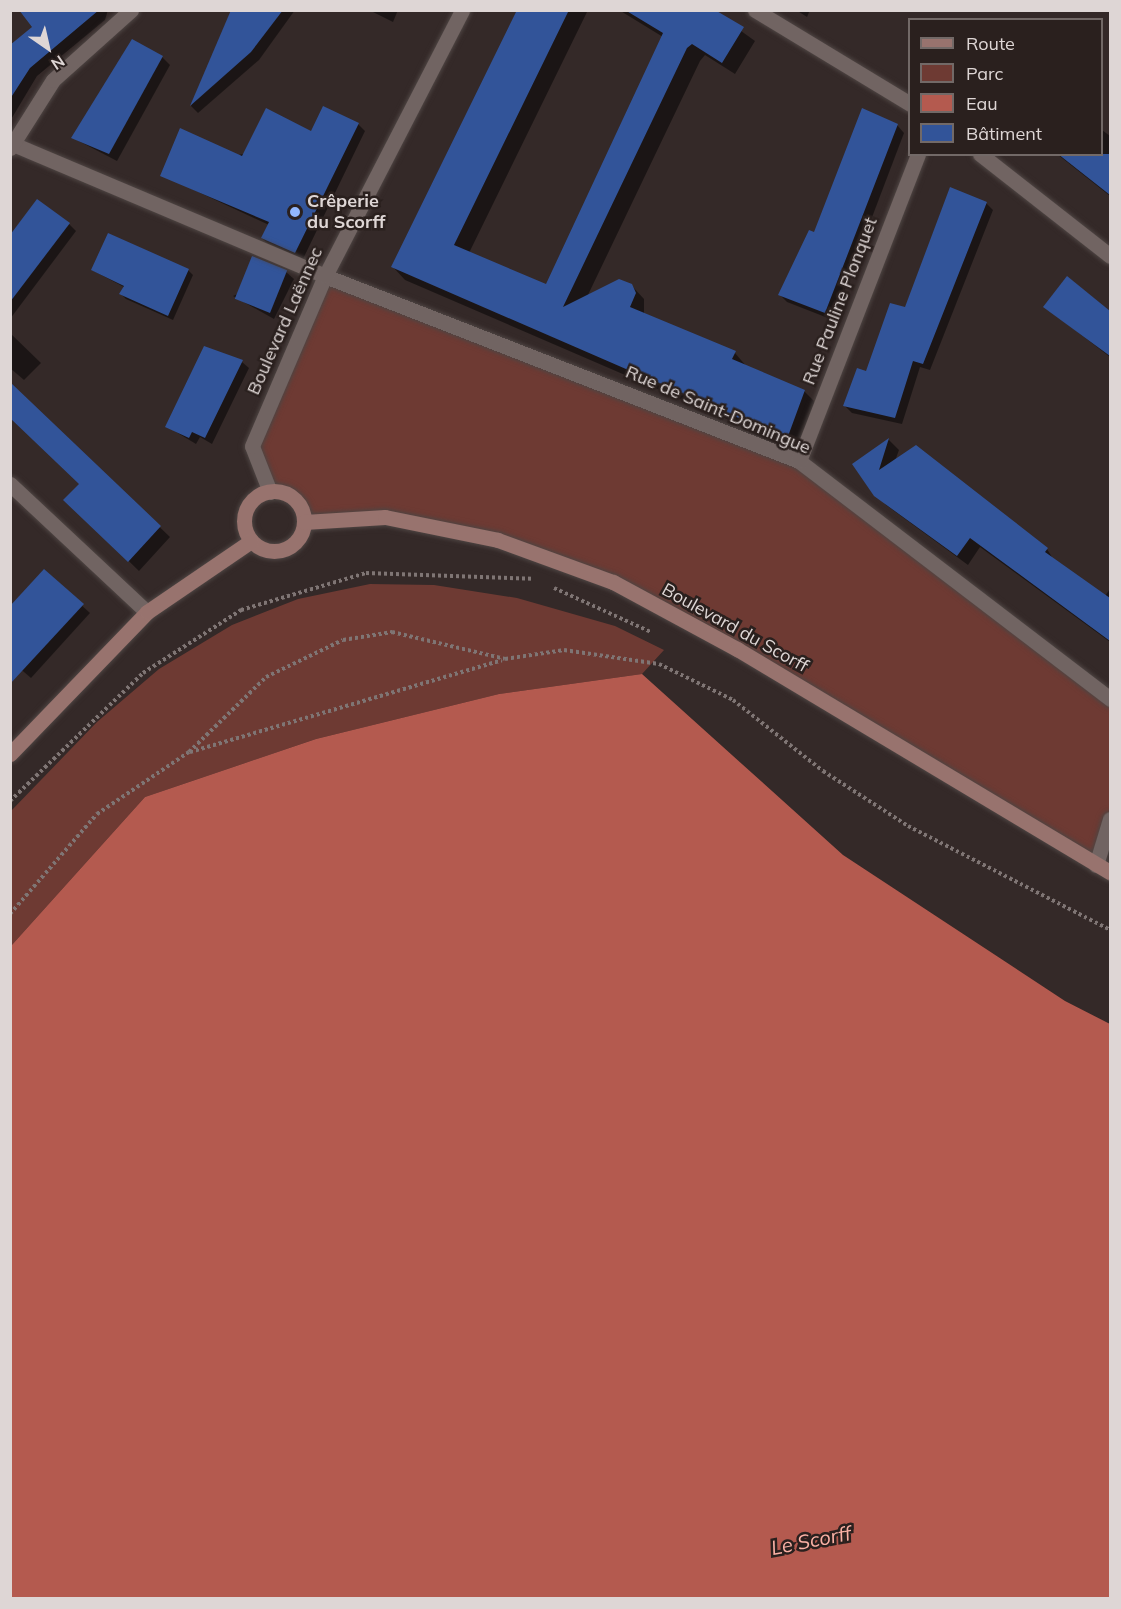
<!DOCTYPE html>
<html>
<head>
<meta charset="utf-8">
<style>
  body { margin:0 }
  #map { position:relative; width:1121px; height:1609px; overflow:hidden; background:#342928; font-family:Mulish,sans-serif }
  div>[style] { position:absolute }
  .green>* { inset:0; background:#6e3a33 }
  .water>* { inset:0; background:#b45a4f }
  .shadow>* { inset:0; background:#0007 }
  .building>* { inset:0; background:#325499; transform-origin:0 0 }
  .path>* { height:4px; margin-top:-2px; transform-origin:0; background:repeating-linear-gradient(90deg,#7f7574 0 3px,transparent 0 6px) }
  .roads { filter:drop-shadow(0 0 2px #4e4543) drop-shadow(0 0 2px #4e4543) }
  .street>* { height:15px; margin:-7.5px; padding:0 7.5px; transform-origin:7.5px; border-radius:7.5px; background:#716462 }
  .secondary>* { height:15px; margin:-7.5px; padding:0 7.5px; transform-origin:7.5px; border-radius:7.5px; background:#98736e }
  .secondary>.ring { margin:-7.5px; padding:0; box-sizing:content-box; background:none; border:15px solid #98736e; border-radius:50% }
  .dots>* { width:16px; height:16px; translate:-50% -50%; box-sizing:border-box; border:3px solid #2a201e; border-radius:50% }
  span { translate:-50% -50%; white-space:nowrap; text-align:center; line-height:1.15; -webkit-text-stroke:5px #2a201e; paint-order:stroke }
  .poi-label { font-size:18px; color:#ded6d5; font-weight:700 }
  .left { translate:0 -50%; text-align:left }
  .street-label { font-size:18px; color:#ded6d5 }
  .water-label { font-size:20px; color:#fbb1a5; font-style:italic }
  .frame { position:absolute; inset:0; border:12px solid #ded6d5; pointer-events:none }
  .legend { position:absolute; left:908px; top:18px; width:195px; height:138px; box-sizing:border-box; background:#2a201e; border:2px solid #726967; margin:0; padding:8px 10px; list-style:none; font-size:18px; color:#ded6d5 }
  .legend li { display:flex; align-items:center; gap:12px; height:30px }
  .legend b { width:30px; border:2px solid #726967 }
  .north { position:absolute; left:18px; top:18px; width:60px; height:60px; -webkit-text-stroke:4px #2a201e; paint-order:stroke; rotate:146deg; font-size:16px; font-weight:700; line-height:24px; text-align:center; color:#ded6d5 }
  .north::after { content:''; display:block; margin:auto; width:21px; height:27px; background:#ded6d5; clip-path:polygon(50% 0,100% 100%,50% 72%,0 100%) }
</style>
</head>
<body>
<div id="map">
  <div class="green">
    <i style="clip-path:polygon(325px 276px,799px 461px,1110px 699px,1110px 819px,1096px 865px,613px 582px,498px 540px,385px 517px,304px 522px,294px 499px,270px 492px,252px 446px)"></i>
    <i style="clip-path:polygon(370px 584px,434px 585px,517px 598px,615px 626px,664px 650px,642px 674px,499px 694px,316px 739px,145px 797px,11px 946px,11px 811px,97px 722px,159px 669px,232px 625px,298px 599px)"></i>
  </div>
  <div class="water">
    <i style="clip-path:polygon(642px 674px,843px 855px,1065px 1001px,1110px 1024px,1110px 1598px,11px 1598px,11px 946px,145px 797px,316px 739px,499px 694px)"></i>
  </div>
  <div class="shadow">
    <i style="clip-path:polygon(21px 10px,108px 10px,105px 20px,37px 76px,10px 121px,10px 48px,34px 27px)"></i>
    <i style="clip-path:polygon(232px 10px,295px 10px,259px 60px,198px 113px,191px 106px)"></i>
    <i style="clip-path:polygon(369px 10px,398px 10px,393px 22px)"></i>
    <i style="clip-path:polygon(518px 10px,588px 10px,469px 253px,547px 286px,663px 37px,619px 10px,712px 10px,755px 41px,735px 74px,705px 55px,700px 61px,587px 297px,631px 285px,644px 299px,644px 314px,735px 353px,747px 367px,804px 391px,817px 404px,799px 450px,405px 280px,393px 267px)"></i>
    <i style="clip-path:polygon(796px 10px,810px 10px,807px 17px)"></i>
    <i style="clip-path:polygon(162px 57px,170px 65px,117px 161px,73px 138px)"></i>
    <i style="clip-path:polygon(358px 124px,365px 131px,303px 259px,269px 245px,262px 238px,269px 225px,162px 175px)"></i>
    <i style="clip-path:polygon(897px 125px,904px 133px,833px 320px,787px 302px,780px 295px,815px 234px)"></i>
    <i style="clip-path:polygon(1102px 130px,1110px 136px,1110px 196px,1057px 154px,1102px 154px)"></i>
    <i style="clip-path:polygon(986px 203px,993px 210px,930px 370px,920px 367px,902px 424px,852px 413px,845px 406px,905px 309px)"></i>
    <i style="clip-path:polygon(69px 224px,76px 231px,10px 319px,10px 237px)"></i>
    <i style="clip-path:polygon(92px 270px,188px 270px,193px 275px,173px 320px,126px 299px,121px 294px,124px 287px)"></i>
    <i style="clip-path:polygon(286px 272px,294px 279px,274px 319px,233px 296px)"></i>
    <i style="clip-path:polygon(1067px 278px,1110px 312px,1110px 357px,1045px 307px)"></i>
    <i style="clip-path:polygon(10px 333px,41px 363px,24px 380px,10px 368px)"></i>
    <i style="clip-path:polygon(242px 362px,249px 368px,212px 444px,200px 437px,196px 444px,166px 426px)"></i>
    <i style="clip-path:polygon(15px 388px,170px 537px,139px 571px,66px 500px,80px 484px)"></i>
    <i style="clip-path:polygon(889px 440px,899px 450px,895px 461px,1047px 549px,1055px 562px,1105px 596px,1110px 589px,1110px 642px,980px 547px,968px 565px,886px 505px,854px 464px)"></i>
    <i style="clip-path:polygon(44px 571px,90px 613px,31px 678px,10px 660px)"></i>
  </div>
  <div class="building">
    <i style="clip-path:polygon(19px 10px,99px 10px,30px 68px,10px 99px,10px 45px,32px 27px)"></i>
    <i style="clip-path:polygon(231px 10px,283px 10px,251px 52px,190px 106px)"></i>
    <i style="clip-path:polygon(517px 10px,569px 10px,454px 245px,546px 284px,663px 33px,625px 10px,715px 10px,744px 27px,722px 63px,692px 44px,687px 48px,563px 307px,619px 279px,632px 284px,636px 293px,630px 307px,736px 351px,732px 359px,805px 390px,787px 439px,391px 267px)"></i>
    <i style="clip-path:polygon(132px 39px,163px 56px,109px 154px,71px 138px)"></i>
    <i style="clip-path:polygon(323px 106px,359px 123px,295px 253px,261px 238px,269px 222px,160px 176px,180px 128px,242px 156px,266px 108px,311px 131px)"></i>
    <i style="clip-path:polygon(862px 108px,898px 124px,825px 313px,778px 295px,809px 230px,814px 232px)"></i>
    <i style="clip-path:polygon(1058px 154px,1110px 154px,1110px 195px)"></i>
    <i style="clip-path:polygon(950px 187px,987px 202px,923px 364px,913px 361px,895px 418px,843px 406px,857px 368px,866px 371px,890px 303px,905px 307px)"></i>
    <i style="clip-path:polygon(37px 199px,70px 223px,10px 302px,10px 235px)"></i>
    <i style="clip-path:polygon(108px 233px,189px 269px,168px 316px,119px 294px,124px 286px,91px 270px)"></i>
    <i style="left:252px;top:256px;width:38px;height:46px;rotate:22deg"></i>
    <i style="clip-path:polygon(1067px 276px,1110px 311px,1110px 356px,1043px 307px)"></i>
    <i style="clip-path:polygon(204px 346px,243px 360px,205px 438px,192px 432px,189px 438px,165px 427px)"></i>
    <i style="clip-path:polygon(10px 382px,161px 526px,128px 562px,63px 500px,79px 484px,10px 418px)"></i>
    <i style="clip-path:polygon(889px 438px,879px 470px,916px 445px,1048px 548px,1045px 552px,1110px 598px,1110px 641px,970px 538px,957px 556px,874px 496px,852px 464px)"></i>
    <i style="clip-path:polygon(44px 569px,84px 604px,10px 684px,10px 606px)"></i>
  </div>
  <div class="path">
    <i style="left:554px;top:588px;width:107px;rotate:24.4deg"></i>
    <i style="left:190px;top:752px;width:325px;rotate:-16.4deg"></i>
    <i style="left:10px;top:801px;width:185px;rotate:-43.9deg"></i>
    <i style="left:143px;top:673px;width:117px;rotate:-32.7deg"></i>
    <i style="left:241px;top:610px;width:130px;rotate:-16.5deg"></i>
    <i style="left:366px;top:573px;width:168px;rotate:2deg"></i>
    <i style="left:10px;top:914px;width:133px;rotate:-49deg"></i>
    <i style="left:97px;top:814px;width:111px;rotate:-34deg"></i>
    <i style="left:189px;top:752px;width:107px;rotate:-44.2deg"></i>
    <i style="left:266px;top:677px;width:85px;rotate:-25.7deg"></i>
    <i style="left:343px;top:640px;width:50px;rotate:-9.3deg"></i>
    <i style="left:392px;top:632px;width:116px;rotate:13.4deg"></i>
    <i style="left:505px;top:659px;width:60px;rotate:-8.7deg"></i>
    <i style="left:564px;top:650px;width:96px;rotate:8.4deg"></i>
    <i style="left:659px;top:664px;width:82px;rotate:25.9deg"></i>
    <i style="left:733px;top:700px;width:115px;rotate:38.3deg"></i>
    <i style="left:823px;top:771px;width:101px;rotate:32.9deg"></i>
    <i style="left:908px;top:826px;width:227px;rotate:27.2deg"></i>
  </div>
  <div class="roads">
    <div class="street">
      <i style="left:755px;top:10px;width:181px;rotate:31.2deg"></i>
      <i style="left:13px;top:144px;width:339px;rotate:22.9deg"></i>
      <i style="left:325px;top:276px;width:509px;rotate:21.32deg"></i>
      <i style="left:799px;top:461px;width:392px;rotate:37.4deg"></i>
      <i style="left:10px;top:148px;width:80px;rotate:-57.7deg"></i>
      <i style="left:53px;top:80px;width:105px;rotate:-41.9deg"></i>
      <i style="left:980px;top:154px;width:165px;rotate:38.1deg"></i>
      <i style="left:799px;top:461px;width:329px;rotate:-68.8deg"></i>
      <i style="left:10px;top:484px;width:187px;rotate:43.1deg"></i>
      <i style="left:270px;top:492px;width:49px;rotate:-111.4deg"></i>
      <i style="left:252px;top:446px;width:185px;rotate:-66.8deg"></i>
      <i style="left:325px;top:276px;width:299px;rotate:-62.7deg"></i>
      <i style="left:1096px;top:865px;width:48px;rotate:-73.1deg"></i>
    </div>
    <div class="secondary">
      <i class="ring" style="left:244px;top:491px;width:45px;height:45px"></i>
      <i style="left:304px;top:522px;width:81px;rotate:-3.5deg"></i>
      <i style="left:385px;top:517px;width:115px;rotate:11.5deg"></i>
      <i style="left:498px;top:540px;width:122px;rotate:20.1deg"></i>
      <i style="left:613px;top:582px;width:141px;rotate:28.4deg"></i>
      <i style="left:737px;top:649px;width:435px;rotate:30.9deg"></i>
      <i style="left:10px;top:754px;width:197px;rotate:-46deg"></i>
      <i style="left:147px;top:612px;width:126px;rotate:-34.3deg"></i>
    </div>
  </div>
  <div class="dots">
    <i style="left:295px;top:212px;background:#92b7fd"></i>
  </div>
  <div class="poi-label">
    <span class="left" style="left:307px;top:212px">Crêperie<br>du Scorff</span>
  </div>
  <div class="street-label">
    <span style="left:840px;top:301px;rotate:-69deg">Rue Pauline Plonquet</span>
    <span style="left:285px;top:321px;rotate:-66deg">Boulevard Laënnec</span>
    <span style="left:718px;top:410px;rotate:23deg">Rue de Saint-Domingue</span>
    <span style="left:735px;top:628px;rotate:29deg">Boulevard du Scorff</span>
  </div>
  <div class="water-label">
    <span style="left:811px;top:1540px;rotate:-11deg">Le Scorff</span>
  </div>
  <div class="frame"></div>
  <ul class="legend">
  <li><b style="height:8px;background:#98736e"></b>Route</li>
  <li><b style="height:16px;background:#6e3a33"></b>Parc</li>
  <li><b style="height:16px;background:#b45a4f"></b>Eau</li>
  <li><b style="height:16px;background:#325499"></b>Bâtiment</li>
  </ul>
  <div class="north">N</div>
</div>
</body>
</html>
